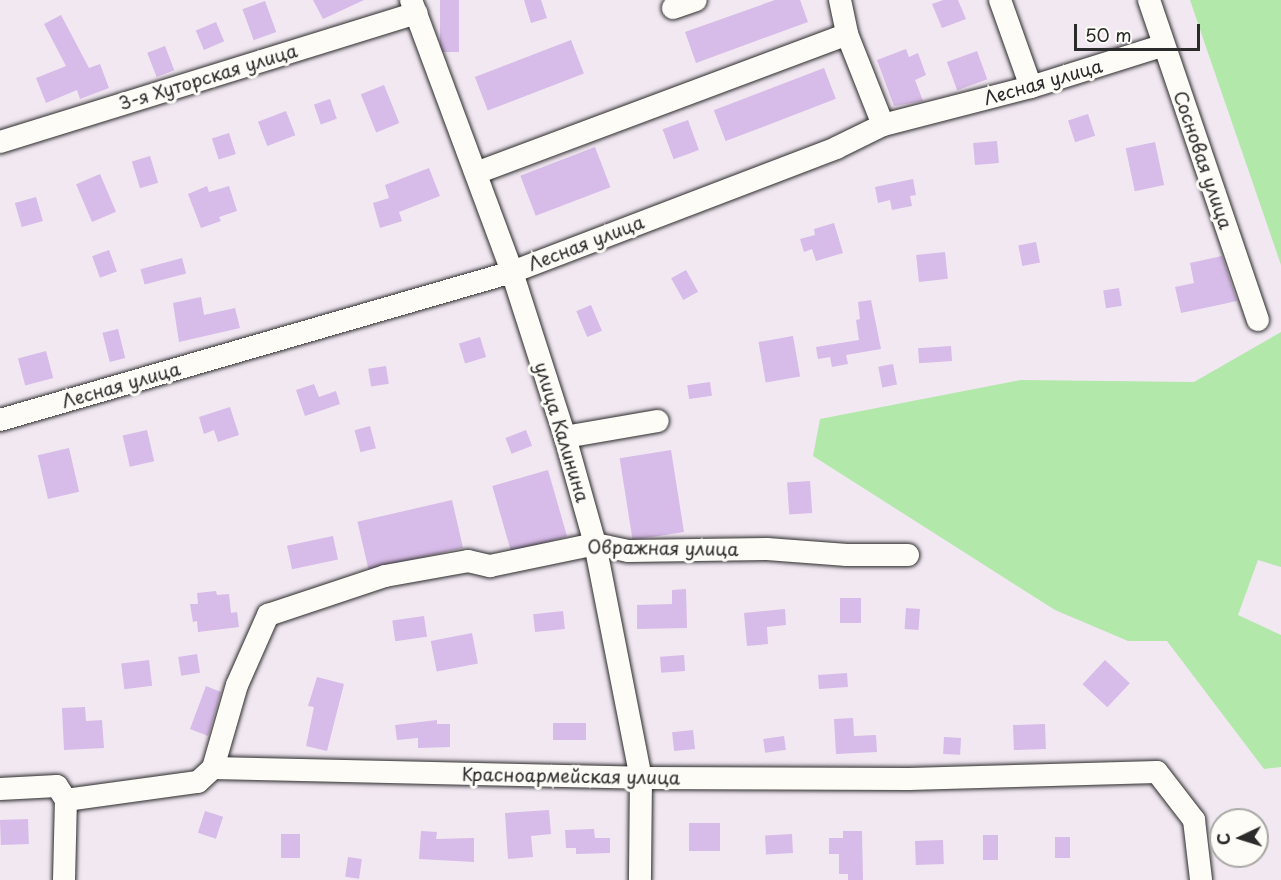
<!DOCTYPE html>
<html>
<head>
<meta charset="utf-8">
<style>
  body { margin:0 }
  #map { position:relative; width:1281px; height:880px; overflow:hidden; background:#f2e8f2; font-family:"Playpen Sans",sans-serif }
  div>[style] { position:absolute }
  .green>* { inset:0; background:#b2e8aa }
  .building>* { inset:0; background:#d7bbe8; transform-origin:0 0 }
  .roads { filter:drop-shadow(0 0 2px #2b2b2b) drop-shadow(0 0 2px #2b2b2b) }
  .minor>* { height:22px; margin:-11px; padding:0 11px; transform-origin:11px; border-radius:11px; background:#fdfcf7 }
  span { translate:-50% -50%; white-space:nowrap; text-align:center; line-height:1.15; -webkit-text-stroke:6px #fdfcf7; paint-order:stroke }
  .street-label { font-size:18px; color:#2b2b2b }
  .north { position:absolute; left:1209px; top:808px; width:60px; height:60px; box-sizing:border-box; background:#fdfcf7; border:2px solid #a9a8a5; border-radius:50%; rotate:266deg; font-size:16px; font-weight:700; line-height:24px; text-align:center; color:#2b2b2b }
  .north::after { content:''; display:block; margin:auto; width:21px; height:27px; background:#2b2b2b; clip-path:polygon(50% 0,100% 100%,50% 72%,0 100%) }
  .scale { position:absolute; left:1074px; top:24px; width:126px; height:27px; box-sizing:border-box; border:3px solid #2b2b2b; border-top:0; padding-left:8px; font-size:18px; line-height:21px; white-space:nowrap; color:#2b2b2b; -webkit-text-stroke:4px #fdfcf7; paint-order:stroke }
</style>
</head>
<body>
<div id="map">
  <div class="green">
    <i style="clip-path:polygon(1190px 0,1281px 0,1281px 265px,1207px 50px)"></i>
    <i style="clip-path:polygon(1281px 332px,1281px 567px,1258px 560px,1238px 615px,1281px 635px,1281px 767px,1264px 769px,1167px 641px,1128px 641px,1055px 610px,813px 456px,820px 419px,1021px 380px,1194px 382px)"></i>
  </div>
  <div class="building">
    <i style="clip-path:polygon(313px 0,364px 0,323px 19px)"></i>
    <i style="left:440px;top:0;width:19px;height:52px"></i>
    <i style="clip-path:polygon(524px 0,541px 0,547px 18px,531px 23px)"></i>
    <i style="clip-path:polygon(775px 0,800px 0,808px 22px,696px 63px,685px 32px)"></i>
    <i style="clip-path:polygon(943px 0,958px 0,966px 19px,942px 28px,932px 4px)"></i>
    <i style="left:265px;top:1px;width:33px;height:24px;rotate:70deg"></i>
    <i style="clip-path:polygon(61px 15px,89px 68px,100px 64px,109px 88px,80px 99px,77px 90px,46px 103px,36px 78px,66px 66px,44px 24px)"></i>
    <i style="left:216px;top:22px;width:21px;height:22px;rotate:67deg"></i>
    <i style="left:571px;top:40px;width:36px;height:103px;rotate:69deg"></i>
    <i style="left:165px;top:46px;width:26px;height:19px;rotate:69deg"></i>
    <i style="clip-path:polygon(906px 49px,909px 57px,918px 53px,926px 75px,915px 80px,923px 101px,894px 106px,877px 60px)"></i>
    <i style="left:977px;top:51px;width:30px;height:32px;rotate:70deg"></i>
    <i style="left:824px;top:68px;width:33px;height:118px;rotate:69deg"></i>
    <i style="left:384px;top:85px;width:41px;height:25px;rotate:68deg"></i>
    <i style="left:330px;top:99px;width:21px;height:17px;rotate:71deg"></i>
    <i style="left:286px;top:111px;width:26px;height:30px;rotate:69deg"></i>
    <i style="left:1088px;top:114px;width:23px;height:21px;rotate:72deg"></i>
    <i style="left:688px;top:120px;width:32px;height:27px;rotate:70deg"></i>
    <i style="left:229px;top:133px;width:22px;height:18px;rotate:72deg"></i>
    <i style="left:997px;top:141px;width:22px;height:24px;rotate:85deg"></i>
    <i style="left:1155px;top:142px;width:44px;height:30px;rotate:78deg"></i>
    <i style="left:595px;top:147px;width:43px;height:80px;rotate:69deg"></i>
    <i style="left:150px;top:156px;width:28px;height:19px;rotate:73deg"></i>
    <i style="clip-path:polygon(429px 168px,440px 196px,399px 212px,402px 221px,380px 228px,373px 203px,389px 198px,385px 185px)"></i>
    <i style="left:100px;top:174px;width:41px;height:26px;rotate:67deg"></i>
    <i style="clip-path:polygon(913px 179px,916px 195px,910px 196px,912px 206px,892px 210px,890px 200px,878px 203px,875px 187px)"></i>
    <i style="clip-path:polygon(207px 186px,209px 192px,229px 186px,237px 211px,219px 217px,221px 221px,201px 228px,188px 194px)"></i>
    <i style="left:36px;top:197px;width:25px;height:22px;rotate:74deg"></i>
    <i style="clip-path:polygon(834px 223px,843px 253px,816px 261px,812px 249px,804px 252px,800px 239px,815px 235px,814px 229px)"></i>
    <i style="left:1036px;top:242px;width:21px;height:18px;rotate:79deg"></i>
    <i style="left:109px;top:250px;width:23px;height:18px;rotate:70deg"></i>
    <i style="left:945px;top:252px;width:27px;height:29px;rotate:84deg"></i>
    <i style="clip-path:polygon(1222px 256px,1237px 301px,1181px 313px,1175px 287px,1194px 283px,1190px 263px)"></i>
    <i style="left:182px;top:258px;width:16px;height:43px;rotate:75deg"></i>
    <i style="left:686px;top:270px;width:25px;height:17px;rotate:61deg"></i>
    <i style="left:1119px;top:288px;width:18px;height:16px;rotate:81deg"></i>
    <i style="clip-path:polygon(201px 297px,204px 315px,235px 308px,240px 328px,179px 342px,173px 303px)"></i>
    <i style="clip-path:polygon(871px 300px,881px 349px,846px 355px,848px 364px,832px 367px,830px 357px,818px 359px,816px 347px,859px 340px,856px 320px,860px 319px,858px 302px)"></i>
    <i style="left:591px;top:305px;width:28px;height:16px;rotate:67deg"></i>
    <i style="left:118px;top:329px;width:30px;height:16px;rotate:76deg"></i>
    <i style="left:793px;top:336px;width:41px;height:35px;rotate:80deg"></i>
    <i style="left:480px;top:337px;width:21px;height:22px;rotate:73deg"></i>
    <i style="left:951px;top:346px;width:15px;height:33px;rotate:86deg"></i>
    <i style="left:46px;top:351px;width:28px;height:29px;rotate:75deg"></i>
    <i style="left:893px;top:364px;width:21px;height:15px;rotate:79deg"></i>
    <i style="left:386px;top:366px;width:18px;height:18px;rotate:81deg"></i>
    <i style="left:710px;top:382px;width:14px;height:23px;rotate:82deg"></i>
    <i style="clip-path:polygon(314px 384px,319px 397px,336px 391px,340px 404px,305px 416px,296px 390px)"></i>
    <i style="clip-path:polygon(230px 407px,239px 435px,218px 442px,214px 430px,204px 434px,199px 417px)"></i>
    <i style="left:370px;top:426px;width:23px;height:16px;rotate:75deg"></i>
    <i style="left:147px;top:430px;width:32px;height:25px;rotate:77deg"></i>
    <i style="left:526px;top:430px;width:17px;height:22px;rotate:69deg"></i>
    <i style="left:69px;top:448px;width:45px;height:32px;rotate:77deg"></i>
    <i style="left:671px;top:450px;width:83px;height:52px;rotate:81deg"></i>
    <i style="left:548px;top:470px;width:69px;height:58px;rotate:74deg"></i>
    <i style="left:810px;top:481px;width:32px;height:23px;rotate:86deg"></i>
    <i style="left:452px;top:500px;width:49px;height:97px;rotate:77deg"></i>
    <i style="left:333px;top:536px;width:24px;height:47px;rotate:78deg"></i>
    <i style="clip-path:polygon(686px 589px,687px 628px,637px 629px,637px 605px,672px 604px,672px 590px)"></i>
    <i style="clip-path:polygon(216px 591px,217px 595px,229px 594px,231px 613px,237px 612px,239px 627px,198px 632px,197px 621px,193px 622px,190px 604px,198px 604px,197px 593px)"></i>
    <i style="left:861px;top:598px;width:25px;height:21px;rotate:90deg"></i>
    <i style="left:906px;top:608px;width:14px;height:21px;rotate:4deg"></i>
    <i style="clip-path:polygon(785px 609px,786px 625px,767px 627px,768px 644px,747px 646px,744px 613px)"></i>
    <i style="left:563px;top:611px;width:18px;height:30px;rotate:84deg"></i>
    <i style="left:424px;top:616px;width:21px;height:32px;rotate:82deg"></i>
    <i style="left:472px;top:633px;width:31px;height:42px;rotate:79deg"></i>
    <i style="left:197px;top:654px;width:19px;height:19px;rotate:81deg"></i>
    <i style="left:684px;top:655px;width:16px;height:24px;rotate:86deg"></i>
    <i style="left:149px;top:660px;width:26px;height:28px;rotate:83deg"></i>
    <i style="left:1105px;top:660px;width:34px;height:33px;rotate:43deg"></i>
    <i style="left:847px;top:673px;width:14px;height:29px;rotate:86deg"></i>
    <i style="clip-path:polygon(317px 677px,344px 684px,327px 751px,306px 746px,314px 707px,308px 706px)"></i>
    <i style="clip-path:polygon(206px 686px,221px 692px,208px 736px,190px 729px)"></i>
    <i style="clip-path:polygon(85px 707px,86px 721px,102px 720px,104px 748px,64px 750px,62px 708px)"></i>
    <i style="clip-path:polygon(853px 718px,854px 736px,876px 735px,877px 752px,836px 754px,834px 719px)"></i>
    <i style="clip-path:polygon(437px 720px,437px 724px,450px 724px,450px 747px,418px 748px,418px 738px,397px 740px,395px 725px)"></i>
    <i style="left:586px;top:723px;width:17px;height:33px;rotate:90deg"></i>
    <i style="left:1045px;top:724px;width:25px;height:32px;rotate:88deg"></i>
    <i style="left:693px;top:730px;width:19px;height:21px;rotate:84deg"></i>
    <i style="left:784px;top:736px;width:14px;height:21px;rotate:82deg"></i>
    <i style="left:944px;top:737px;width:17px;height:17px;rotate:3deg"></i>
    <i style="clip-path:polygon(549px 810px,551px 834px,531px 836px,533px 857px,508px 859px,505px 813px)"></i>
    <i style="left:205px;top:811px;width:19px;height:23px;rotate:18deg"></i>
    <i style="left:28px;top:819px;width:25px;height:28px;rotate:88deg"></i>
    <i style="left:689px;top:823px;width:31px;height:28px"></i>
    <i style="clip-path:polygon(594px 829px,595px 838px,610px 838px,610px 853px,576px 854px,576px 848px,566px 848px,565px 830px)"></i>
    <i style="clip-path:polygon(421px 831px,437px 832px,436px 839px,474px 838px,474px 862px,419px 859px)"></i>
    <i style="clip-path:polygon(843px 831px,862px 831px,863px 880px,848px 880px,848px 874px,839px 874px,839px 854px,829px 854px,829px 838px,843px 838px)"></i>
    <i style="left:281px;top:834px;width:19px;height:24px"></i>
    <i style="left:792px;top:834px;width:19px;height:27px;rotate:87deg"></i>
    <i style="left:983px;top:835px;width:15px;height:25px"></i>
    <i style="left:1055px;top:837px;width:15px;height:21px"></i>
    <i style="left:943px;top:840px;width:24px;height:28px;rotate:88deg"></i>
    <i style="left:348px;top:857px;width:14px;height:20px;rotate:8deg"></i>
  </div>
  <div class="roads">
    <div class="minor">
      <i style="left:411px;top:0;width:290px;rotate:69.6deg"></i>
      <i style="left:512px;top:272px;width:173px;rotate:72.2deg"></i>
      <i style="left:565px;top:437px;width:111px;rotate:74.3deg"></i>
      <i style="left:595px;top:544px;width:238px;rotate:78.9deg"></i>
      <i style="left:641px;top:778px;width:102px;rotate:90.6deg"></i>
      <i style="left:840px;top:0;width:35px;rotate:78deg"></i>
      <i style="left:847px;top:34px;width:98px;rotate:68.4deg"></i>
      <i style="left:1000px;top:0;width:92px;rotate:70.4deg"></i>
      <i style="left:1149px;top:0;width:338px;rotate:71.2deg"></i>
      <i style="left:673px;top:8px;width:24px;rotate:-19deg"></i>
      <i style="left:0;top:142px;width:436px;rotate:-17.2deg"></i>
      <i style="left:476px;top:173px;width:396px;rotate:-20.5deg"></i>
      <i style="left:0;top:420px;width:533px;rotate:-16.12deg"></i>
      <i style="left:512px;top:272px;width:347px;rotate:-20.9deg"></i>
      <i style="left:836px;top:148px;width:52px;rotate:-26.1deg"></i>
      <i style="left:883px;top:125px;width:153px;rotate:-14.4deg"></i>
      <i style="left:1031px;top:87px;width:139px;rotate:-17.5deg"></i>
      <i style="left:565px;top:437px;width:94px;rotate:-9.8deg"></i>
      <i style="left:213px;top:768px;width:86px;rotate:-73.9deg"></i>
      <i style="left:237px;top:685px;width:77px;rotate:-66.1deg"></i>
      <i style="left:268px;top:615px;width:123px;rotate:-18.4deg"></i>
      <i style="left:385px;top:576px;width:84px;rotate:-10.2deg"></i>
      <i style="left:468px;top:561px;width:23px;rotate:13deg"></i>
      <i style="left:490px;top:566px;width:107px;rotate:-11.8deg"></i>
      <i style="left:595px;top:544px;width:34px;rotate:12deg"></i>
      <i style="left:628px;top:551px;width:139px;rotate:-0.8deg"></i>
      <i style="left:767px;top:549px;width:80px;rotate:4.3deg"></i>
      <i style="left:847px;top:555px;width:61px"></i>
      <i style="left:0;top:789px;width:57px;rotate:-3deg"></i>
      <i style="left:57px;top:786px;width:17px;rotate:57deg"></i>
      <i style="left:66px;top:800px;width:133px;rotate:-7.8deg"></i>
      <i style="left:198px;top:782px;width:21px;rotate:-43deg"></i>
      <i style="left:213px;top:768px;width:428px;rotate:1.3deg"></i>
      <i style="left:641px;top:778px;width:268px;rotate:0.2deg"></i>
      <i style="left:909px;top:779px;width:248px;rotate:-1.6deg"></i>
      <i style="left:1157px;top:772px;width:61px;rotate:52.4deg"></i>
      <i style="left:1194px;top:820px;width:60px;rotate:83.3deg"></i>
      <i style="left:64px;top:880px;width:80px;rotate:-88.6deg"></i>
    </div>
  </div>
  <div class="street-label">
    <span style="left:208px;top:77px;rotate:-17deg">3-я Хуторская улица</span>
    <span style="left:1043px;top:82px;rotate:-16deg">Лесная улица</span>
    <span style="left:1203px;top:160px;rotate:71deg">Сосновая улица</span>
    <span style="left:586px;top:243px;rotate:-21deg">Лесная улица</span>
    <span style="left:121px;top:385px;rotate:-16deg">Лесная улица</span>
    <span style="left:562px;top:432px;rotate:73deg">улица Калинина</span>
    <span style="left:663px;top:548px;rotate:1deg">Овражная улица</span>
    <span style="left:571px;top:776px;rotate:1deg">Красноармейская улица</span>
  </div>
  <div class="north">С</div>
  <div class="scale">50 m</div>
</div>
</body>
</html>
